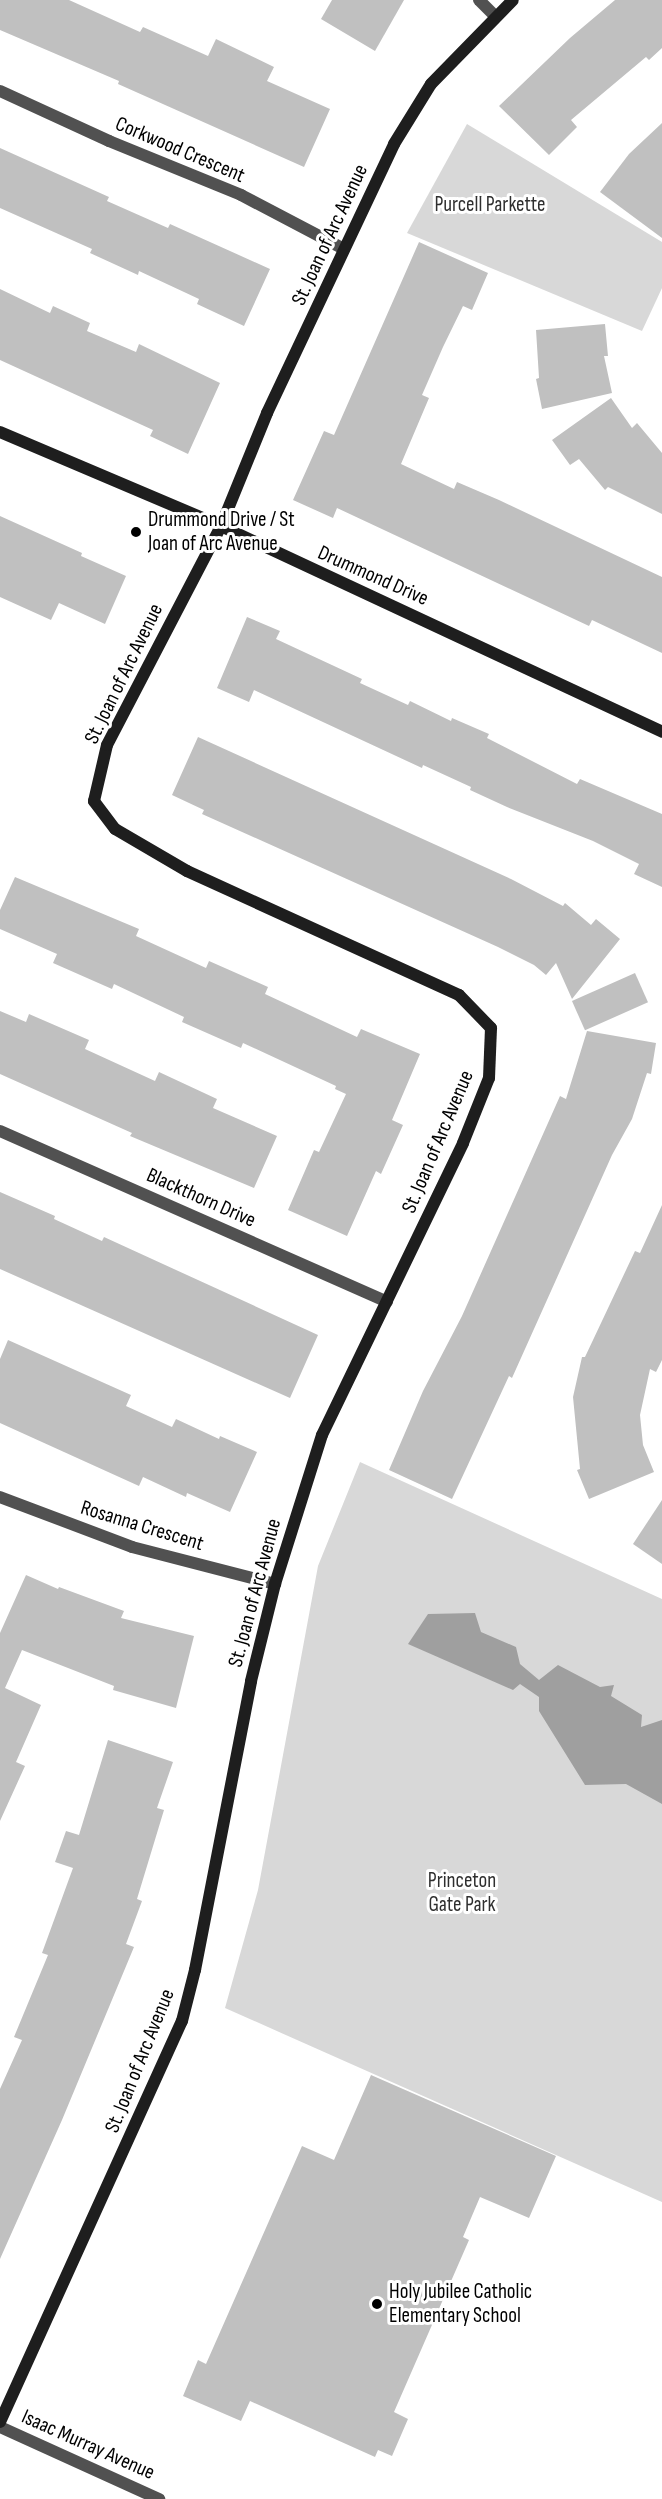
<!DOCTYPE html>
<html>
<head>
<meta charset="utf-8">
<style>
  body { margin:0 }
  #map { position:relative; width:662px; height:2499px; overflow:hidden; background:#fff; font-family:"Sofia Sans Condensed",sans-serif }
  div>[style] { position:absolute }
  .green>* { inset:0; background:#d8d8d8 }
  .water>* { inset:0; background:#9f9f9f }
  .building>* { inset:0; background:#c0c0c0; transform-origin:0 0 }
  .street>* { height:12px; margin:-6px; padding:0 6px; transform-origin:6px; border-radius:6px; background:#515151 }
  .secondary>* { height:12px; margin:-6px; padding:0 6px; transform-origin:6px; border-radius:6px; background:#1e1e1e }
  .dots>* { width:16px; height:16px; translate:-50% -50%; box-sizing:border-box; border:3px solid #fff; border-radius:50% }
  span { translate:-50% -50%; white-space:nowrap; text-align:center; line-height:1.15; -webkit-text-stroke:6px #fff; paint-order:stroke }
  .street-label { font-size:21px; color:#000 }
  .park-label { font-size:21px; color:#2f2f2f }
  .poi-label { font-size:21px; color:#000 }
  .left { translate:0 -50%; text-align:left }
</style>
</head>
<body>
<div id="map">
  <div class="green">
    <i style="clip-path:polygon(467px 124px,662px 242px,662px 288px,642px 331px,407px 233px)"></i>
    <i style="clip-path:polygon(360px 1462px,662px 1599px,662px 2202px,225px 2008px,258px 1890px,318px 1566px)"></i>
  </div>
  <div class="water">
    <i style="clip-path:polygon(475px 1613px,481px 1632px,516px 1647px,520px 1664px,539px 1680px,558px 1665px,600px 1687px,614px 1685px,611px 1696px,642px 1715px,641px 1727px,662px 1720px,662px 1804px,626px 1784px,585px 1785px,539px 1711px,539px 1697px,520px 1684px,513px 1690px,408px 1644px,428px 1614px)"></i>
  </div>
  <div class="building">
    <i style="clip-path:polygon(0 0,69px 0,140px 32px,143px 27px,208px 56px,216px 39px,274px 67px,267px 81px,330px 109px,304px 167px,118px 84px,119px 81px,0 30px)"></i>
    <i style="clip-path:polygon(332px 0,404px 0,375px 51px,321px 19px)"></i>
    <i style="clip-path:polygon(615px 0,662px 0,662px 48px,649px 60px,646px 57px,571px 120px,577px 127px,549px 155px,499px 106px,570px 38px)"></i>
    <i style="clip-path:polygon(662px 123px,662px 238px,600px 192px,629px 154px)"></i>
    <i style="clip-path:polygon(0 148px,109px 197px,107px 201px,168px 228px,170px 224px,270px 269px,244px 326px,197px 304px,199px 299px,139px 271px,138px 275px,90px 253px,92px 249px,0 208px)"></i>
    <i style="clip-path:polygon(419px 242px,488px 273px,472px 310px,463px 306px,443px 347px,422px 395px,429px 398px,401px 464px,454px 489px,457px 482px,499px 500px,662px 577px,662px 653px,592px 620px,589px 626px,337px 508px,333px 518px,293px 500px,324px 431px,334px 435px)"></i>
    <i style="clip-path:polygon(0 289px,50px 313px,53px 306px,90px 323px,87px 331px,136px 352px,139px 344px,220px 383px,188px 454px,150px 436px,153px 430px,0 360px)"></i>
    <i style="clip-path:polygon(605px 324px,608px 356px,604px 356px,612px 393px,542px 409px,536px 379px,539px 378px,536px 330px)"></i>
    <i style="clip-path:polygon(611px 398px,632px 428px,637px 423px,662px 453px,662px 514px,608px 487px,605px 490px,579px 459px,570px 465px,552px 440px)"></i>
    <i style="clip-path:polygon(0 516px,82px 553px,81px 556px,126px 576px,105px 624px,59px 603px,51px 620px,0 597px)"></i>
    <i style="clip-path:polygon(247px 617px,280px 631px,276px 639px,362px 679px,360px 683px,408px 705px,410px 701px,451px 721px,452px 718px,489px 734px,487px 738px,577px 784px,580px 779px,662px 814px,662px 887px,634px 874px,639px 864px,593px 841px,507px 807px,470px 790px,471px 787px,423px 765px,422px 768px,254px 690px,249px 702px,217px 688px)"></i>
    <i style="clip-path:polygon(198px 737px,511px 879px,563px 906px,565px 903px,591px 925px,596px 919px,620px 939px,572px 999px,556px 963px,546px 975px,534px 965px,498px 947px,202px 814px,204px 810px,172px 795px)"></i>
    <i style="clip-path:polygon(15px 877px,139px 929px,136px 936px,206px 968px,209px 961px,268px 987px,265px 994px,357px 1037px,361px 1029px,420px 1054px,392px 1120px,403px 1125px,381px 1174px,376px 1171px,347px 1236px,288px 1210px,314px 1150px,319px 1152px,346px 1094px,335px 1089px,336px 1086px,243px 1043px,241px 1048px,182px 1022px,184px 1017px,114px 984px,112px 989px,53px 963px,57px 954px,0 929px,0 910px)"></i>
    <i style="left:635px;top:973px;width:32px;height:69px;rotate:66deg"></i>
    <i style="clip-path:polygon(0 1011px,26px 1022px,29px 1014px,89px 1040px,85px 1049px,155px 1081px,159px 1072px,217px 1099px,213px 1108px,277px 1136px,254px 1188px,130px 1136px,132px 1133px,0 1074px)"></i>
    <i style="clip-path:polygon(587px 1031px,656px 1043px,651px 1074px,647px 1073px,632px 1119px,612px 1155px,512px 1378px,509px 1376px,452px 1499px,389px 1470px,423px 1391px,462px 1316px,560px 1096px,566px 1099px)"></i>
    <i style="clip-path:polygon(0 1192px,55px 1216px,54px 1219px,102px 1241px,104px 1237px,318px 1335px,290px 1398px,0 1269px)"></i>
    <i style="clip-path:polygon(662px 1205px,662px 1360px,656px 1372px,650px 1369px,640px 1415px,643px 1445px,654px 1472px,589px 1499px,577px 1470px,580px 1469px,573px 1397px,582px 1357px,585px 1357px,635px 1251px,640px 1253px)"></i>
    <i style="clip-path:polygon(8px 1340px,131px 1395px,126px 1406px,172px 1427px,176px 1419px,219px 1439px,220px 1436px,257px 1452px,230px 1512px,187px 1493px,186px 1497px,143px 1477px,139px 1486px,0 1423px,0 1359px)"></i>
    <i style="clip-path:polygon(662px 1500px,662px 1564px,633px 1544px)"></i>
    <i style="clip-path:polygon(26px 1575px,58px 1589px,59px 1587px,124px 1611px,121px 1618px,194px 1636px,176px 1708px,113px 1690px,114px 1686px,22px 1650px,5px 1688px,41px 1705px,16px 1762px,25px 1766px,0 1821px,0 1633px)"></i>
    <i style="clip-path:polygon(108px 1740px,173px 1762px,157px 1808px,164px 1810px,137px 1899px,142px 1901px,126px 1944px,134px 1947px,62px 2120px,0 2259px,0 2089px,22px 2040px,14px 2037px,48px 1955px,42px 1953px,73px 1868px,55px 1862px,66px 1831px,79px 1835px)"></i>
    <i style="clip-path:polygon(371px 2075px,556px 2156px,529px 2218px,480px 2197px,463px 2237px,469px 2240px,394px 2412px,408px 2419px,392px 2456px,378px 2450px,375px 2457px,250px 2401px,241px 2421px,183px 2396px,198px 2360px,206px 2364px,302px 2146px,334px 2160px)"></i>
  </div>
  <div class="street">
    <i style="left:479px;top:0;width:23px;rotate:45deg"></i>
    <i style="left:0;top:91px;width:120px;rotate:24.6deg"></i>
    <i style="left:109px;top:141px;width:143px;rotate:22.2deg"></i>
    <i style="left:241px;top:195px;width:116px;rotate:27.7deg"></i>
    <i style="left:0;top:1131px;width:423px;rotate:23.8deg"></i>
    <i style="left:0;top:1497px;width:141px;rotate:20.7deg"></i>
    <i style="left:132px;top:1547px;width:148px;rotate:14.5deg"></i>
    <i style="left:0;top:2427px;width:175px;rotate:24.4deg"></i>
  </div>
  <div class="secondary">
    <i style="left:0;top:432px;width:240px;rotate:23deg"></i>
    <i style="left:221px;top:526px;width:487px;rotate:25deg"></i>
    <i style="left:0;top:2422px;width:440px;rotate:-65.6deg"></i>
    <i style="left:182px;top:2021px;width:53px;rotate:-75.7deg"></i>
    <i style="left:195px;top:1970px;width:294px;rotate:-79deg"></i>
    <i style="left:251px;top:1681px;width:100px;rotate:-76.1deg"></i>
    <i style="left:275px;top:1584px;width:156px;rotate:-72.5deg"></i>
    <i style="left:322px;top:1435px;width:324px;rotate:-64.2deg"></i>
    <i style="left:463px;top:1143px;width:70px;rotate:-68.2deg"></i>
    <i style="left:489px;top:1078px;width:50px;rotate:-87.7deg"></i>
    <i style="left:491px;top:1028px;width:46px;rotate:-134.1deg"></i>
    <i style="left:459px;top:995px;width:299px;rotate:-155.5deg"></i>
    <i style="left:187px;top:871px;width:83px;rotate:-149.7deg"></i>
    <i style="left:115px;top:829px;width:35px;rotate:-127deg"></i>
    <i style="left:94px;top:801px;width:57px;rotate:-76.9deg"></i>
    <i style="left:107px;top:745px;width:247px;rotate:-62.5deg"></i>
    <i style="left:221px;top:526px;width:122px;rotate:-67.8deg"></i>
    <i style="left:267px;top:413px;width:297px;rotate:-64.7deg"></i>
    <i style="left:394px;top:144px;width:70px;rotate:-58.3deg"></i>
    <i style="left:431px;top:84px;width:117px;rotate:-45.7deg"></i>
  </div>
  <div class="dots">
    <i style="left:136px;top:532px;background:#000"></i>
    <i style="left:377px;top:2304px;background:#000"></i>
  </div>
  <div class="street-label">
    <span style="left:180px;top:150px;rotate:23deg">Corkwood Crescent</span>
    <span style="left:330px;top:235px;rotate:-65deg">St. Joan of Arc Avenue</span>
    <span style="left:373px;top:576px;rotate:24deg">Drummond Drive</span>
    <span style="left:124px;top:674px;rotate:-64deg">St. Joan of Arc Avenue</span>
    <span style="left:438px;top:1142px;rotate:-67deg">St. Joan of Arc Avenue</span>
    <span style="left:201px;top:1198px;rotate:24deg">Blackthorn Drive</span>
    <span style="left:142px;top:1526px;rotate:17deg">Rosanna Crescent</span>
    <span style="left:255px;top:1593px;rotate:-75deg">St. Joan of Arc Avenue</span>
    <span style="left:140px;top:2061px;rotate:-68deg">St. Joan of Arc Avenue</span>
    <span style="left:88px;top:2445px;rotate:24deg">Isaac Murray Avenue</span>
  </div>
  <div class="park-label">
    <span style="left:490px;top:205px">Purcell Parkette</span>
    <span style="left:462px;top:1893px">Princeton<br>Gate Park</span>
  </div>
  <div class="poi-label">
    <span class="left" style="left:148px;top:532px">Drummond Drive / St<br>Joan of Arc Avenue</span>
    <span class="left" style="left:389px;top:2304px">Holy Jubilee Catholic<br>Elementary School</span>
  </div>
</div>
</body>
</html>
